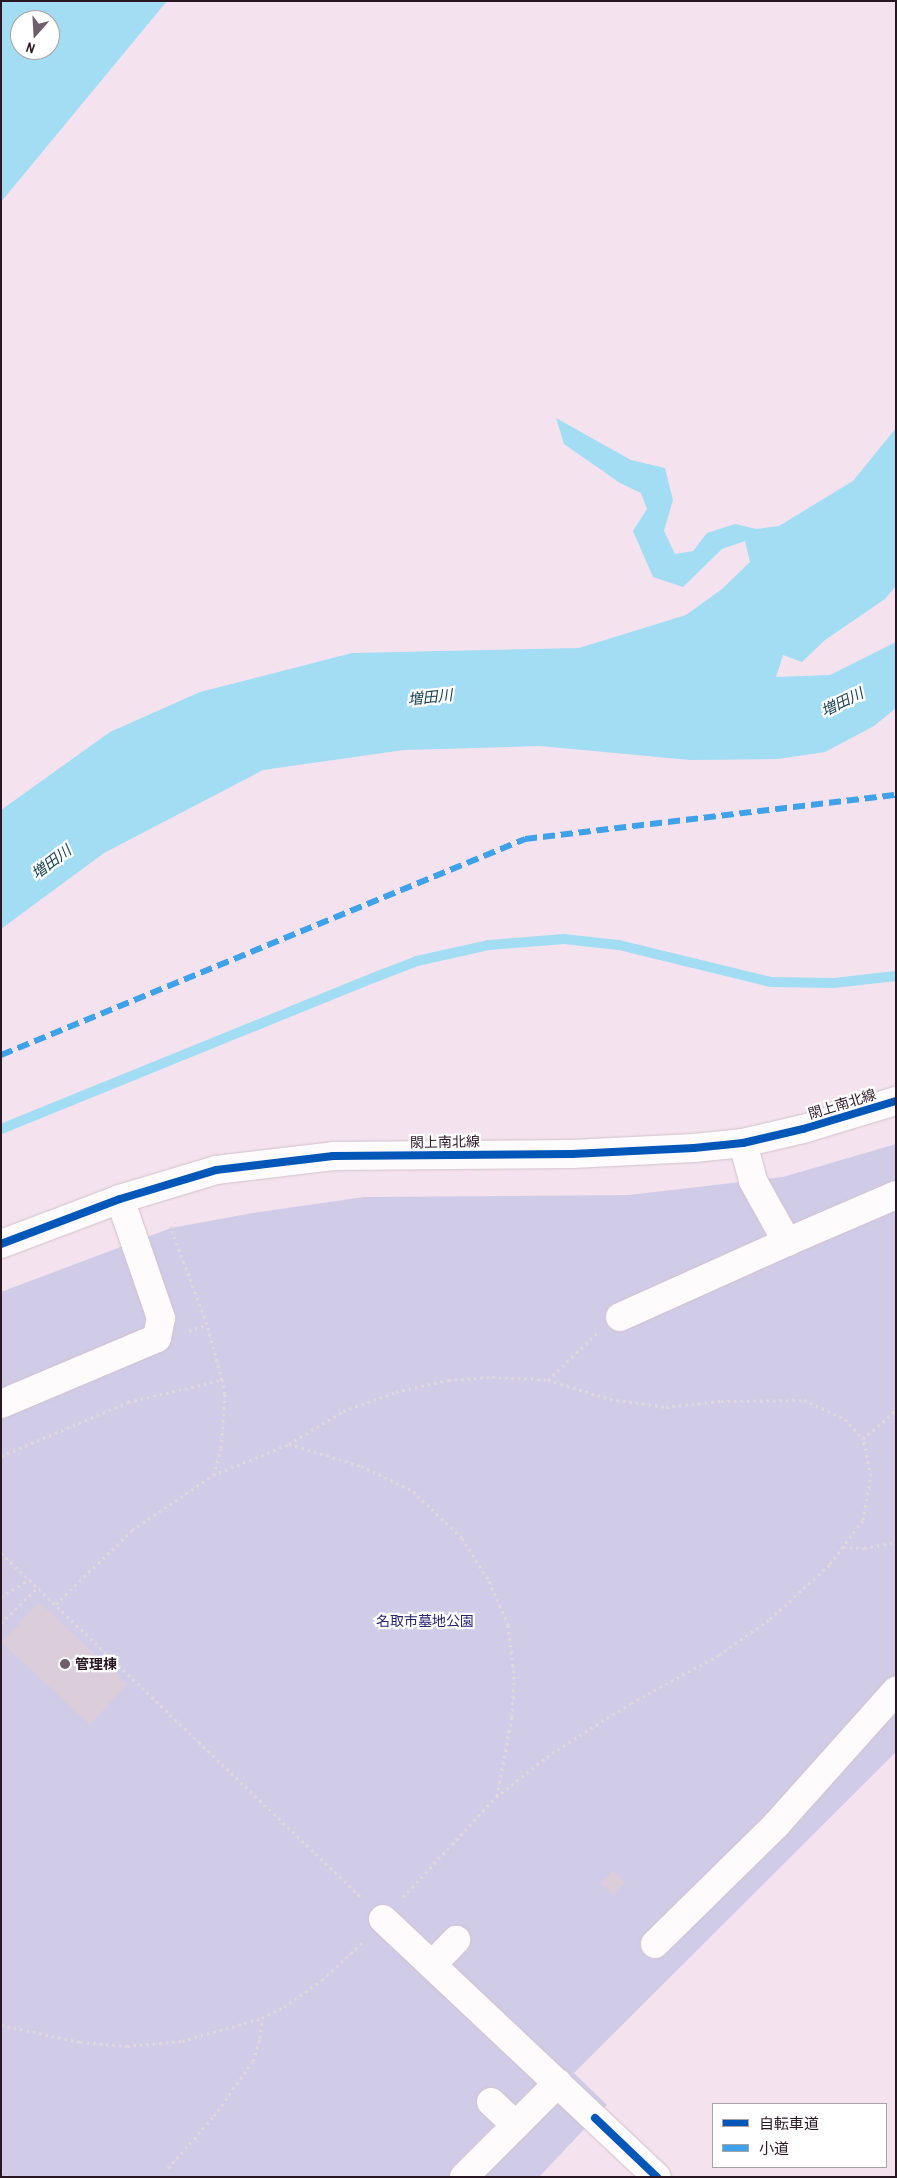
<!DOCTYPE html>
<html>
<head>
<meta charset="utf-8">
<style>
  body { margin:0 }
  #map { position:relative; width:897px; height:2178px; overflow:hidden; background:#f4e3ee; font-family:"Archivo Narrow","Noto Sans JP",sans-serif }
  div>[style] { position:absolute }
  .green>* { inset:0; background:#d0cce8 }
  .water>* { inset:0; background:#a2ddf4 }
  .stream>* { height:10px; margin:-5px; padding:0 5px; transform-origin:5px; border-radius:5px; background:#a2ddf4 }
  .building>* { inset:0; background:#dbcdda; transform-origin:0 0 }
  .path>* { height:3px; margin-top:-1.5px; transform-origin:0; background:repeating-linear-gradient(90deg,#ded9dc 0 2.5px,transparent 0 6.5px) }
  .roads { filter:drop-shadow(0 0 1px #d2c1cc) drop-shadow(0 0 1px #d2c1cc) }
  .minor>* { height:28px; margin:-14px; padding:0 14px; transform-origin:14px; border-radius:14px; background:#fdfbfc }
  .quiet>* { height:6px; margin-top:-3px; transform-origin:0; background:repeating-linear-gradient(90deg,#3ea2eb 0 12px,transparent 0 18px) }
  .cycleway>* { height:8px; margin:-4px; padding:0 4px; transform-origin:4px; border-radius:4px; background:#0057b8 }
  .dots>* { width:14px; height:14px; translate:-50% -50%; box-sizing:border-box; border:2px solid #fff; border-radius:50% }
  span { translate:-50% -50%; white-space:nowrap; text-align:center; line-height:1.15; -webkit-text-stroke:4.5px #fff; paint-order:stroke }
  .street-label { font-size:14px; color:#291724 }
  .park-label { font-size:14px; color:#282570 }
  .poi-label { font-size:14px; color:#291724; font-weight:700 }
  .left { translate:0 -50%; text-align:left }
  .water-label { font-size:15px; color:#153f4b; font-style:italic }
  .frame { position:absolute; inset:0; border:2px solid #291724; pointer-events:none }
  .legend { position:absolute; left:712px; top:2103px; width:175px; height:65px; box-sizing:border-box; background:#fff; border:1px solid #a9a2a7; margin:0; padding:6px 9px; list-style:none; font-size:15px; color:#291724 }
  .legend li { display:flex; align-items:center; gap:10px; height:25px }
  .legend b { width:25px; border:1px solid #a9a2a7 }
  .north { position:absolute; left:10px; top:10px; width:50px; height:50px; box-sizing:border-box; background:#fff; border:1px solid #a9a2a7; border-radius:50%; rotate:199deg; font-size:14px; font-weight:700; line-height:20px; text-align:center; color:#291724 }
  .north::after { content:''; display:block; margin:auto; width:18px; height:22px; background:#705e6b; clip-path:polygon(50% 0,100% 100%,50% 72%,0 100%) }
</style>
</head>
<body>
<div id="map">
  <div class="green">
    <i style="clip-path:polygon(896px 1144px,896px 1752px,574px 2073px,607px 2105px,539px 2177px,1px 2177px,1px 1292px,171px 1228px,253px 1213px,364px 1197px,629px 1195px,783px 1177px)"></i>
  </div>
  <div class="water">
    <i style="clip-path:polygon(evenodd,167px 1px,1px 202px,1px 1px,167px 1px,20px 20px,50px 20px,50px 50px,20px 50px,20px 20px)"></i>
    <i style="clip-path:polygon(556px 418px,631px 460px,665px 468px,673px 500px,664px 531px,675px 554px,693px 551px,707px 533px,735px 524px,757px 529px,779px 526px,853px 481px,896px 428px,896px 586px,885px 599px,825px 640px,802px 662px,783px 655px,776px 677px,830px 675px,896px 642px,896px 708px,874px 726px,825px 752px,778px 759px,690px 760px,540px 746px,404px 750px,263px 770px,104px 853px,1px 929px,1px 810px,110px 732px,200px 692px,352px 653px,579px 648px,686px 615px,722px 589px,750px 562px,745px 541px,722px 549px,683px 587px,653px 577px,633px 531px,647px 509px,641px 493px,620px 483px,564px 444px)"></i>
  </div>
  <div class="stream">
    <i style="left:1px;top:1129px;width:401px;rotate:-22.1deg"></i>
    <i style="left:373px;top:978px;width:47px;rotate:-21.1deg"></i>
    <i style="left:417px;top:961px;width:74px;rotate:-12.5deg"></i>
    <i style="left:489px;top:945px;width:75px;rotate:-4.6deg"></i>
    <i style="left:564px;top:939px;width:55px;rotate:6.2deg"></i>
    <i style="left:619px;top:945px;width:156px;rotate:13.7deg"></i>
    <i style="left:771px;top:982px;width:63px;rotate:0.9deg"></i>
    <i style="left:834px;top:983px;width:62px;rotate:-6.4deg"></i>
  </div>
  <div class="building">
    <i style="left:39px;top:1602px;width:121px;height:55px;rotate:43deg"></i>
    <i style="left:613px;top:1871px;width:17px;height:17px;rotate:45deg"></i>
  </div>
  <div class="path">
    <i style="left:189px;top:1331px;width:19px;rotate:-21deg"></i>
    <i style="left:548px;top:1380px;width:65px;rotate:17deg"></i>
    <i style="left:610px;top:1399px;width:57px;rotate:8.1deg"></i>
    <i style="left:666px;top:1407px;width:55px;rotate:-6.2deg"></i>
    <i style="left:721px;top:1401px;width:83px;rotate:-0.7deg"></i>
    <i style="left:804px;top:1400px;width:45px;rotate:24.9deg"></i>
    <i style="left:845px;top:1419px;width:27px;rotate:48deg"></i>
    <i style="left:863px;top:1439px;width:44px;rotate:-41.3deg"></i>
    <i style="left:289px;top:1444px;width:75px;rotate:17deg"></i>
    <i style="left:361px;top:1466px;width:58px;rotate:25.7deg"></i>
    <i style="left:413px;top:1491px;width:68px;rotate:43.8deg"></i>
    <i style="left:462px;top:1538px;width:51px;rotate:57.9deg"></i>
    <i style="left:489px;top:1581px;width:48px;rotate:66.6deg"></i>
    <i style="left:508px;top:1625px;width:51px;rotate:83.3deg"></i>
    <i style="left:514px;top:1676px;width:41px;rotate:92.8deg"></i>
    <i style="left:512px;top:1717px;width:80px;rotate:100.8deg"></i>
    <i style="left:1px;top:1456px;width:138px;rotate:-23deg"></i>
    <i style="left:128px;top:1402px;width:97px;rotate:-13.2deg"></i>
    <i style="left:213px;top:1475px;width:82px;rotate:-22.2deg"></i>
    <i style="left:289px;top:1444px;width:63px;rotate:-31.4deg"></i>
    <i style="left:343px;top:1411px;width:56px;rotate:-19.7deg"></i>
    <i style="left:396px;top:1392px;width:53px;rotate:-13deg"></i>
    <i style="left:448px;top:1380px;width:44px;rotate:-3.9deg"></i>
    <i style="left:492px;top:1377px;width:56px;rotate:3.1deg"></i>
    <i style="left:548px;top:1380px;width:68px;rotate:-43.8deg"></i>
    <i style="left:843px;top:1547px;width:21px;rotate:3deg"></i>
    <i style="left:864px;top:1548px;width:33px;rotate:-11deg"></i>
    <i style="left:1px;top:1553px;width:499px;rotate:43.7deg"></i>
    <i style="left:1px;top:1597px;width:34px;rotate:-32deg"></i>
    <i style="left:56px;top:1604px;width:106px;rotate:-44.2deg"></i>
    <i style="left:132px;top:1530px;width:98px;rotate:-34.2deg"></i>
    <i style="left:213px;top:1475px;width:28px;rotate:-73deg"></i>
    <i style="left:221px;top:1448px;width:54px;rotate:-85.8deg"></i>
    <i style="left:225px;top:1394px;width:14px;rotate:-102deg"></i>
    <i style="left:222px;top:1380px;width:58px;rotate:-105deg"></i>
    <i style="left:207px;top:1324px;width:103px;rotate:-110.6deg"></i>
    <i style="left:171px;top:1228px;width:7px;rotate:-56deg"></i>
    <i style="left:1px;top:1623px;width:52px;rotate:-44.2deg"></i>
    <i style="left:403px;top:1897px;width:137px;rotate:-47.1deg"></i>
    <i style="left:496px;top:1797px;width:71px;rotate:-38.2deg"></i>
    <i style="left:552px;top:1753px;width:93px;rotate:-32.3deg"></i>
    <i style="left:631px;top:1703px;width:100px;rotate:-28.6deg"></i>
    <i style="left:719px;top:1655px;width:62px;rotate:-35.2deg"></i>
    <i style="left:770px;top:1619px;width:81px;rotate:-42.5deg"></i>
    <i style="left:830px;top:1564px;width:55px;rotate:-53.1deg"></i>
    <i style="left:863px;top:1520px;width:45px;rotate:-79.7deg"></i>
    <i style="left:871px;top:1476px;width:38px;rotate:-102deg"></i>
    <i style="left:1px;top:2025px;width:81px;rotate:12.1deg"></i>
    <i style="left:80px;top:2042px;width:47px;rotate:4.9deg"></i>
    <i style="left:127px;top:2046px;width:55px;rotate:-5.2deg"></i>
    <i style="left:182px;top:2041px;width:83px;rotate:-16deg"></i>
    <i style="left:262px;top:2018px;width:25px;rotate:-27deg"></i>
    <i style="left:284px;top:2007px;width:47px;rotate:-35.4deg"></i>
    <i style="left:322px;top:1980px;width:57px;rotate:-42.9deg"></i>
    <i style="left:168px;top:2168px;width:69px;rotate:-48.5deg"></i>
    <i style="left:214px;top:2116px;width:67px;rotate:-54.7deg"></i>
    <i style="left:253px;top:2061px;width:24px;rotate:-73deg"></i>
    <i style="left:260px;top:2038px;width:20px;rotate:-84deg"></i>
    <i style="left:1px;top:2170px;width:10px;rotate:45deg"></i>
  </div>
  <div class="roads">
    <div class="minor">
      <i style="left:743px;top:1143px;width:39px;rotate:75deg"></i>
      <i style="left:753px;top:1181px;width:70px;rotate:60.9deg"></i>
      <i style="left:787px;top:1242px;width:119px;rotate:-23.3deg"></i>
      <i style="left:1px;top:1244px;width:127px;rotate:-20.7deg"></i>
      <i style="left:120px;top:1199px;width:100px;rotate:-16.8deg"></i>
      <i style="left:216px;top:1170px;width:118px;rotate:-6.8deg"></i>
      <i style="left:333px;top:1156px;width:239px;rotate:-0.5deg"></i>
      <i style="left:572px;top:1154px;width:122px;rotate:-2.8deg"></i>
      <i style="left:694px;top:1148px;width:49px;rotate:-5.8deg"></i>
      <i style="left:743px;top:1143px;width:62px;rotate:-13.1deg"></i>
      <i style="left:803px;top:1129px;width:97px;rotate:-16.8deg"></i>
      <i style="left:620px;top:1317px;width:183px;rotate:-24.2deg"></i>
      <i style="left:1px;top:1404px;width:169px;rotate:-22.9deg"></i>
      <i style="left:157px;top:1338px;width:20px;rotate:-79deg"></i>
      <i style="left:161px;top:1318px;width:126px;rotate:-109deg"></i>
      <i style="left:383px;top:1919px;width:376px;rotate:43.3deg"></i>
      <i style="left:655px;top:1944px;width:170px;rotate:-44.5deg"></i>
      <i style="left:776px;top:1825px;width:180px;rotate:-48.2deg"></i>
      <i style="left:432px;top:1965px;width:35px;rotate:-46deg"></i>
      <i style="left:491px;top:2102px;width:34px;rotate:43deg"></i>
      <i style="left:464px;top:2177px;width:133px;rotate:-45deg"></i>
    </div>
  </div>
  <div class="quiet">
    <i style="left:1px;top:1055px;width:567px;rotate:-22.4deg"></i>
    <i style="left:525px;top:839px;width:374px;rotate:-6.8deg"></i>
  </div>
  <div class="cycleway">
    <i style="left:1px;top:1244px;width:127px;rotate:-20.7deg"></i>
    <i style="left:120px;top:1199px;width:100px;rotate:-16.8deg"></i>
    <i style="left:216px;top:1170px;width:118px;rotate:-6.8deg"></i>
    <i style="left:333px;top:1156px;width:239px;rotate:-0.5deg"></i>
    <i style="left:572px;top:1154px;width:122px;rotate:-2.8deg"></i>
    <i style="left:694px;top:1148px;width:49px;rotate:-5.8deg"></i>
    <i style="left:743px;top:1143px;width:62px;rotate:-13.1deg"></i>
    <i style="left:803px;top:1129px;width:97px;rotate:-16.8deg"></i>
    <i style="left:595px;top:2118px;width:86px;rotate:43.6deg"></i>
  </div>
  <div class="dots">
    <i style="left:65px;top:1664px;background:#705e6b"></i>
  </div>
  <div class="street-label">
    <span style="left:842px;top:1104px;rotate:-17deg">閖上南北線</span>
    <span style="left:445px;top:1142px;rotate:-1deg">閖上南北線</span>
  </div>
  <div class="park-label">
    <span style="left:425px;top:1621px">名取市墓地公園</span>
  </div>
  <div class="poi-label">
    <span class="left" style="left:75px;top:1664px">管理棟</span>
  </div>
  <div class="water-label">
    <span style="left:430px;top:697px;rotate:-6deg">増田川</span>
    <span style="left:842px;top:702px;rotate:-26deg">増田川</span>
    <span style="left:51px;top:862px;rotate:-37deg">増田川</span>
  </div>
  <div class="frame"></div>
  <ul class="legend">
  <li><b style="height:6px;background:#0057b8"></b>自転車道</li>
  <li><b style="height:6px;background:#3ea2eb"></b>小道</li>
  </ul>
  <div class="north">N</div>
</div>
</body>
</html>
